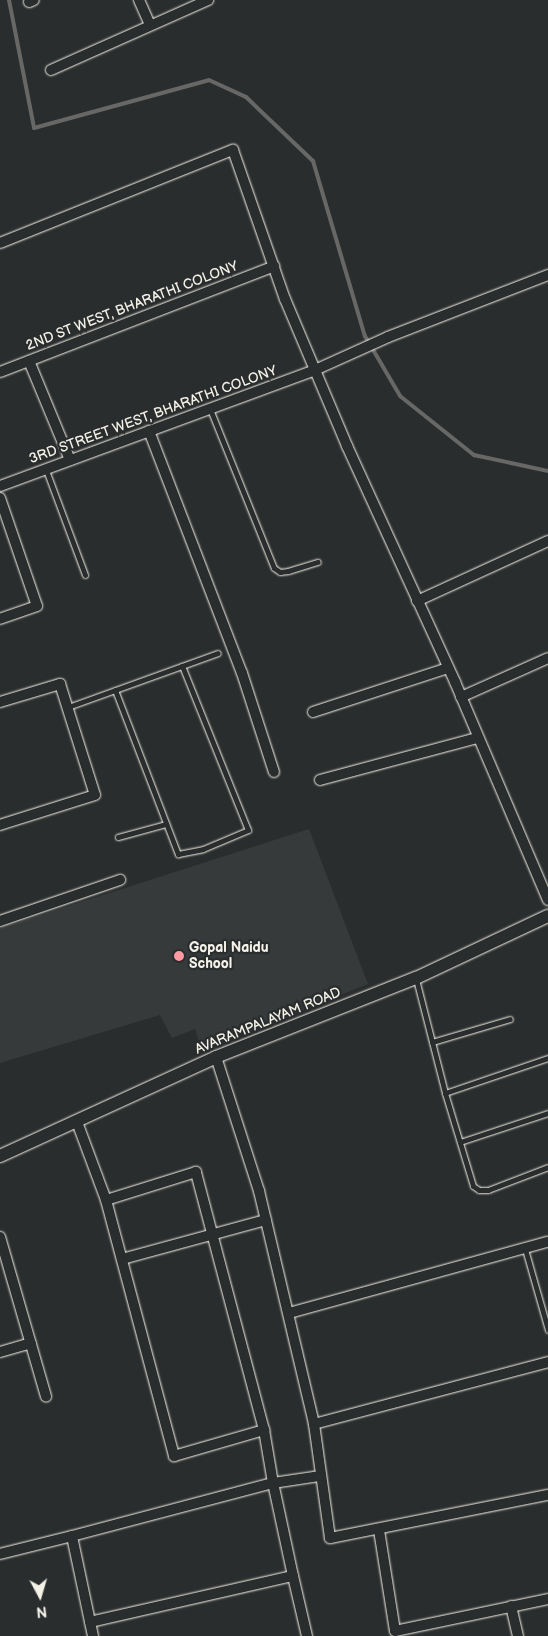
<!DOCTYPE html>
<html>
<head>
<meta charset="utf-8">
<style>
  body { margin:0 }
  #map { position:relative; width:548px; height:1636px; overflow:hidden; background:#2a2d2e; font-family:"Balsamiq Sans",sans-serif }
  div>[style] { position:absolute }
  .built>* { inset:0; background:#373a3a }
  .stream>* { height:4px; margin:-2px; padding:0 2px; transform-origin:2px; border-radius:2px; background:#676866 }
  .roads { filter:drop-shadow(0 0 1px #f4f1e8) drop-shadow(0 0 1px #f4f1e8) }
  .service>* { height:5px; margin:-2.5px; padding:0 2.5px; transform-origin:2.5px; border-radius:2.5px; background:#2a2d2e }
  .minor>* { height:10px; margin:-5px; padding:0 5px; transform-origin:5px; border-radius:5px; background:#2a2d2e }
  .tertiary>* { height:12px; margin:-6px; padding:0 6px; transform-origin:6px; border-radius:6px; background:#2a2d2e }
  .dots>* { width:14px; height:14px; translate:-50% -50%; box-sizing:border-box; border:2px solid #2a2d2e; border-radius:50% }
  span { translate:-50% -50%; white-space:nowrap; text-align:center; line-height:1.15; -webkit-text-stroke:4.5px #2a2d2e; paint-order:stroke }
  .street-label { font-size:14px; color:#f4f1e8 }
  .poi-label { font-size:14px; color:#f4f1e8; font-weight:700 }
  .left { translate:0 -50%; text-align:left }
  .north { position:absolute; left:15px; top:1571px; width:50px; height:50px; -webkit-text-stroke:4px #2a2d2e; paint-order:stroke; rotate:174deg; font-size:14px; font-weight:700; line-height:20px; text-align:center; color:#f4f1e8 }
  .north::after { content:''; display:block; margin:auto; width:18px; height:22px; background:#f4f1e8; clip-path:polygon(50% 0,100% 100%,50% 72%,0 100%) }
</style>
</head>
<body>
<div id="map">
  <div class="built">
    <i style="clip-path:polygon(309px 829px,368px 984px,202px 1051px,195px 1029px,172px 1038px,160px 1015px,0 1063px,0 928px)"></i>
  </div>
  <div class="stream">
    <i style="left:9px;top:0;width:130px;rotate:78.9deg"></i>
    <i style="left:34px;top:128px;width:181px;rotate:-15.3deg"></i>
    <i style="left:209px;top:80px;width:41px;rotate:24.7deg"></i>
    <i style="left:246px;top:97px;width:93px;rotate:43.7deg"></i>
    <i style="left:313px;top:161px;width:183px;rotate:73.5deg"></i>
    <i style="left:365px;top:336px;width:69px;rotate:59.7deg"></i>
    <i style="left:400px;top:396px;width:95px;rotate:38.6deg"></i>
    <i style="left:474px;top:455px;width:76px;rotate:12.2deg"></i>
  </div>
  <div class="roads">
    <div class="service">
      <i style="left:210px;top:409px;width:171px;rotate:68.1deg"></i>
      <i style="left:274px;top:568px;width:7px;rotate:34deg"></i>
      <i style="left:280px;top:572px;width:8px;rotate:-7deg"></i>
      <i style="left:288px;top:571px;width:31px;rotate:-17deg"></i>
      <i style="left:46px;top:470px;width:112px;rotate:69.6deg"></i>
      <i style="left:115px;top:690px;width:176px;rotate:69deg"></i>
      <i style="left:178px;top:854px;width:25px;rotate:-11deg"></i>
      <i style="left:203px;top:849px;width:49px;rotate:-22.9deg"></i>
      <i style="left:248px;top:830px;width:177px;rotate:-111.9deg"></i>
      <i style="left:68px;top:707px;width:159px;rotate:-19.8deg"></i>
      <i style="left:118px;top:837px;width:50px;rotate:-15.2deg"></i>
      <i style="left:416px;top:979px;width:118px;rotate:75.7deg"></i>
      <i style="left:445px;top:1093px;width:97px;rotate:73.2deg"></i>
      <i style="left:473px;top:1186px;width:7px;rotate:34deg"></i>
      <i style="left:479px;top:1190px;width:9px"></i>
      <i style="left:488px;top:1190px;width:64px;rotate:-21deg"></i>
      <i style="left:432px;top:1042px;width:81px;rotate:-16.4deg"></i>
      <i style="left:445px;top:1093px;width:109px;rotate:-18.8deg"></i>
      <i style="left:460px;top:1142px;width:93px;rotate:-18.2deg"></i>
      <i style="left:525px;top:1249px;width:84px;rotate:74.1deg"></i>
    </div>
    <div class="minor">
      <i style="left:139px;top:0;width:27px;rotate:66deg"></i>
      <i style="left:29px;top:2px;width:5px;rotate:-22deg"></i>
      <i style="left:51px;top:70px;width:172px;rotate:-24deg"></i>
      <i style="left:0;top:243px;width:251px;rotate:-21.8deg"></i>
      <i style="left:233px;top:150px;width:158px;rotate:70.8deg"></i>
      <i style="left:285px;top:299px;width:160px;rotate:67.1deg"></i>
      <i style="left:347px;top:446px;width:260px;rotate:65.4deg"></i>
      <i style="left:455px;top:682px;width:237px;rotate:66.9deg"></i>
      <i style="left:29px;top:361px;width:107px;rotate:67.5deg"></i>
      <i style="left:0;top:372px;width:294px;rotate:-21.1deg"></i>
      <i style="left:149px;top:431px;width:259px;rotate:69deg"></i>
      <i style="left:242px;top:673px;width:104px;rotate:72.1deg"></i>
      <i style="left:0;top:486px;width:336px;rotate:-20.2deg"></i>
      <i style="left:315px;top:370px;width:80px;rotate:-24.3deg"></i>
      <i style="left:388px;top:337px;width:172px;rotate:-21.2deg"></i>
      <i style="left:0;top:498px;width:114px;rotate:71.1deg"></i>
      <i style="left:37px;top:606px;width:39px;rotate:161deg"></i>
      <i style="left:417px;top:601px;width:144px;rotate:-24.6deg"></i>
      <i style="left:461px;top:697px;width:95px;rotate:-24.1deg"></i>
      <i style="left:0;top:702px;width:63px;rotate:-16.7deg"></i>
      <i style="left:60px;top:684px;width:116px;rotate:72.5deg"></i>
      <i style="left:95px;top:795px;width:100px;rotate:162.5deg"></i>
      <i style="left:313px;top:712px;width:142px;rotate:-18.1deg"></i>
      <i style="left:320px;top:780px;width:163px;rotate:-15deg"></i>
      <i style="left:0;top:921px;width:127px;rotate:-18.9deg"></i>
      <i style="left:216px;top:1057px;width:141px;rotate:72.2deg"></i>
      <i style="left:259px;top:1191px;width:239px;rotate:76.7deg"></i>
      <i style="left:314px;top:1424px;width:242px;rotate:-14.8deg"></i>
      <i style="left:77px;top:1122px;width:83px;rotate:69.6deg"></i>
      <i style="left:106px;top:1200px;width:265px;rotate:75.1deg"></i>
      <i style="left:174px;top:1456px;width:94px;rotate:-16.1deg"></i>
      <i style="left:0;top:1237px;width:166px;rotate:73.9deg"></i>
      <i style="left:122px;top:1259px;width:149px;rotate:-15.2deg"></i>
      <i style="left:289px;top:1313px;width:268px;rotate:-15.4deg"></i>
      <i style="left:0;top:1352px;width:32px;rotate:-16deg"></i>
      <i style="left:314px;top:1424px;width:115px;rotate:82deg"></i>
      <i style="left:330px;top:1538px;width:222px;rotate:-11.2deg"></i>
      <i style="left:379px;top:1530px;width:102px;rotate:81deg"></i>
      <i style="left:395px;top:1631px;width:156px;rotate:-11.8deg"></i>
      <i style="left:0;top:1554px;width:74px;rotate:-14deg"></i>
      <i style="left:293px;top:1576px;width:62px;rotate:76.9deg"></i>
      <i style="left:511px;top:1606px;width:31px;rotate:77deg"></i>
      <i style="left:90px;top:1622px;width:208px;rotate:-12.8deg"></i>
      <i style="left:293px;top:1576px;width:95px;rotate:-102.1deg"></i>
      <i style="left:273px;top:1483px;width:54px;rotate:-99.6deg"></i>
      <i style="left:264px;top:1430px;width:267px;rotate:-104.8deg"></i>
      <i style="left:196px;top:1172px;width:94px;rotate:162.7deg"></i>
      <i style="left:93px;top:1636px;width:102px;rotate:-101.9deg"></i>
      <i style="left:72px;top:1536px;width:208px;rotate:-14.8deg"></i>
      <i style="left:273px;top:1483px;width:48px;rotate:-8.5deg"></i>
    </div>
    <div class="tertiary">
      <i style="left:0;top:1156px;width:238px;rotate:-24.6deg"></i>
      <i style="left:216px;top:1057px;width:215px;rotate:-21.6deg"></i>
      <i style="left:416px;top:978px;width:146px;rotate:-25.2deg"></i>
    </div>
  </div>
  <div class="dots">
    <i style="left:179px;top:956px;background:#ff9aa2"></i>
  </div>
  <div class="street-label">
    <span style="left:132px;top:306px;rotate:-21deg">2ND ST WEST, BHARATHI COLONY</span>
    <span style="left:153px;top:415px;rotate:-20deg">3RD STREET WEST, BHARATHI COLONY</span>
    <span style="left:268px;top:1021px;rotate:-22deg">AVARAMPALAYAM ROAD</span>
  </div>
  <div class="poi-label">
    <span class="left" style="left:189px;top:956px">Gopal Naidu<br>School</span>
  </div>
  <div class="north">N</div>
</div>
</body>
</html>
